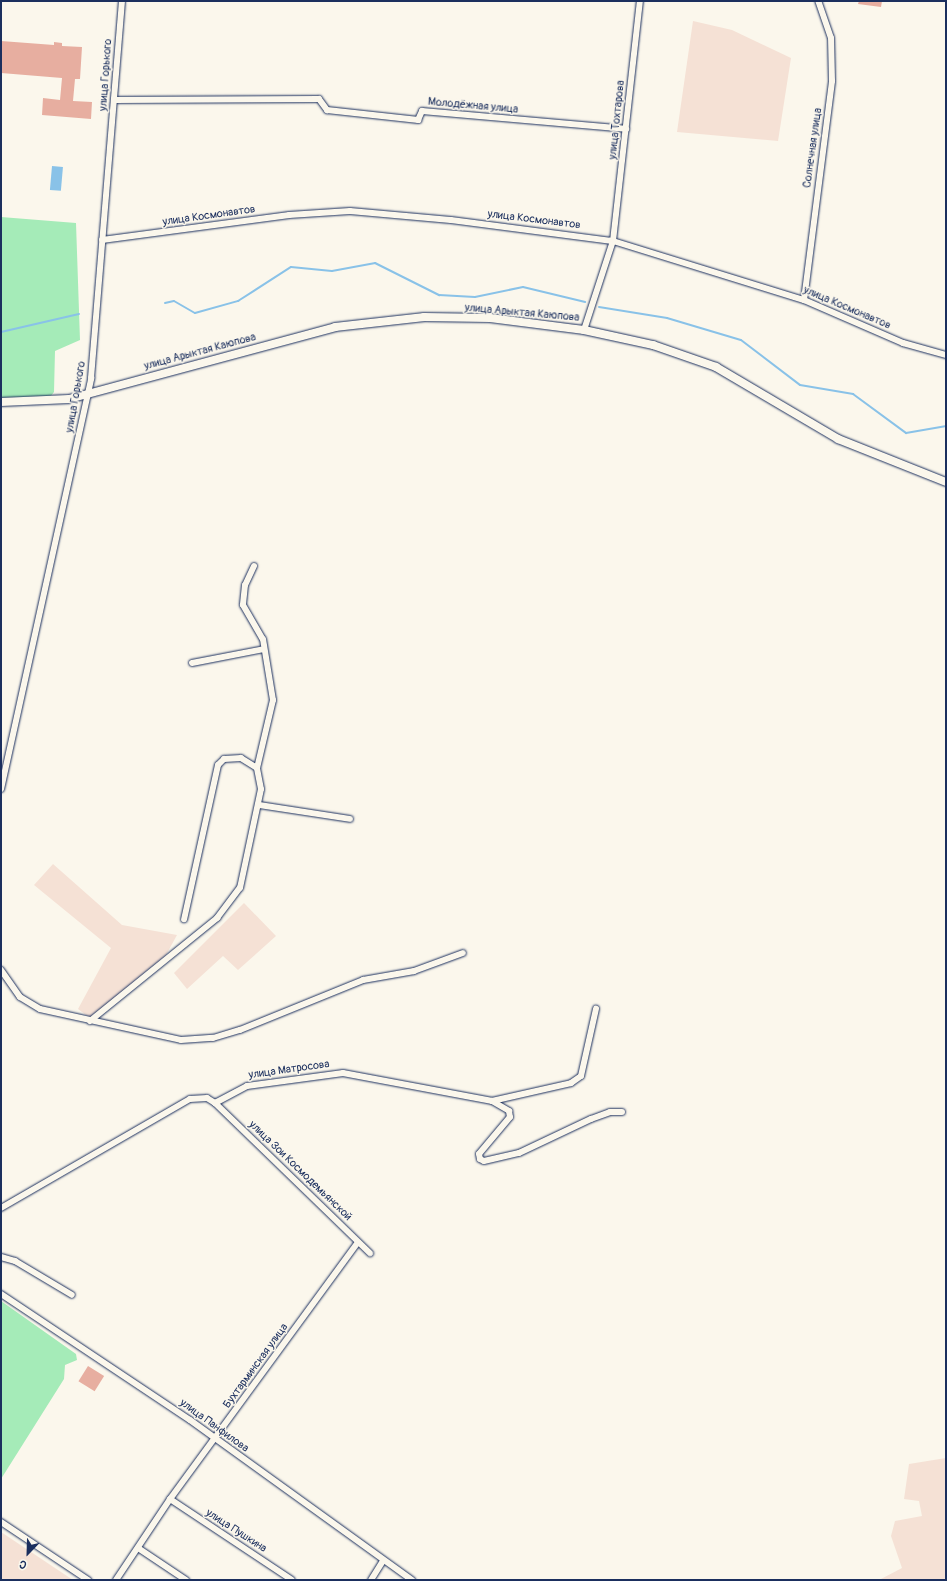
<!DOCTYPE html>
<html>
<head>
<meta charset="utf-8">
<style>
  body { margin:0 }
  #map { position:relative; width:947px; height:1581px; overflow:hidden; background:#fbf7ec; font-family:Pangolin,sans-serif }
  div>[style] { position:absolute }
  .built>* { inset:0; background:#f5e1d5 }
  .green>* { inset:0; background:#a5ebb8 }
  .water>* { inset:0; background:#89c2e8; transform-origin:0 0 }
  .stream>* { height:2px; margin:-1px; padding:0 1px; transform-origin:1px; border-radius:1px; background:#89c2e8 }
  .building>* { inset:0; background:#e7aea0; transform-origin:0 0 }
  .roads { filter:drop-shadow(0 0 1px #1b2f5e) drop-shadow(0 0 1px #1b2f5e) }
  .minor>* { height:6px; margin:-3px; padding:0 3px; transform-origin:3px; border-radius:3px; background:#fbf7ec }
  .tertiary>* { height:8px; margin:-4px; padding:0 4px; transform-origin:4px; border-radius:4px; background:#fbf7ec }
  span { translate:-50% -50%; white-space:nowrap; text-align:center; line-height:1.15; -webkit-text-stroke:3px #fbf7ec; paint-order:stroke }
  .street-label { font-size:11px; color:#1b2f5e }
  .frame { position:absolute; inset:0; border:2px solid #1b2f5e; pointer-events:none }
  .north { position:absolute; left:8px; top:1533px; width:40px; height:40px; -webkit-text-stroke:3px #fbf7ec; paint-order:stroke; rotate:203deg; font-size:11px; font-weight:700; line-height:16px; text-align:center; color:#1b2f5e }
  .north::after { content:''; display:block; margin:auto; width:14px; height:18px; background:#1b2f5e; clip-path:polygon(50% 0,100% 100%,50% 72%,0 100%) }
</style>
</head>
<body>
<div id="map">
  <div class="built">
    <i style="clip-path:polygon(693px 21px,732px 30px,791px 58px,778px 141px,677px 132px)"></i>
    <i style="clip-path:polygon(53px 864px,122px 925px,177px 935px,166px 955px,90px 1018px,78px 1009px,111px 948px,34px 885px)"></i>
    <i style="clip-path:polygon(244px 903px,276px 936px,238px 970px,223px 956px,187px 989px,174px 973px)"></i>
    <i style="clip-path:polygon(946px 1458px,946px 1580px,879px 1580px,902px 1568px,891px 1536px,895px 1521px,922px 1516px,919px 1501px,904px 1499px,909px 1464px)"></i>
    <i style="clip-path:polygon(1px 1532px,73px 1580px,1px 1580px)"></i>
  </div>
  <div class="green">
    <i style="clip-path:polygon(1px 217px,76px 223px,80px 340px,55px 351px,54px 392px,50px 397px,17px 400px,1px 398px)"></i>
    <i style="clip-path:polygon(1px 1301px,76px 1354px,77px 1360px,65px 1365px,64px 1379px,1px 1479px)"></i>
  </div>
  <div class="water">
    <i style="left:52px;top:166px;width:11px;height:24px;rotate:5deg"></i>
  </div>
  <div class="stream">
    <i style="left:165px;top:303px;width:9px;rotate:-13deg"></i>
    <i style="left:174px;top:301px;width:24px;rotate:30deg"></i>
    <i style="left:195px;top:313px;width:45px;rotate:-15.6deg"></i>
    <i style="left:238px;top:301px;width:63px;rotate:-32.7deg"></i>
    <i style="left:291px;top:267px;width:41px;rotate:5.6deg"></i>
    <i style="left:332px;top:271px;width:44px;rotate:-10.5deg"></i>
    <i style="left:375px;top:263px;width:72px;rotate:26.6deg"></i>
    <i style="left:439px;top:295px;width:36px;rotate:3deg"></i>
    <i style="left:475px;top:297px;width:49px;rotate:-11.8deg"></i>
    <i style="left:523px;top:287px;width:64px;rotate:13.6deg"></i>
    <i style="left:599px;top:307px;width:69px;rotate:9.2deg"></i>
    <i style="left:667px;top:318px;width:77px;rotate:16.6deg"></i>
    <i style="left:741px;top:340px;width:74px;rotate:37.3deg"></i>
    <i style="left:800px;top:385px;width:54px;rotate:9.6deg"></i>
    <i style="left:853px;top:394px;width:66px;rotate:36.3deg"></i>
    <i style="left:906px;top:433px;width:41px;rotate:-9.9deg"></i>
    <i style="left:1px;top:332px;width:80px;rotate:-13deg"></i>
  </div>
  <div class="building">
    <i style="clip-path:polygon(859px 1px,882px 1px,881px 7px,858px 4px)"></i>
    <i style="clip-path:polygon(1px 41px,54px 45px,54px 42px,62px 43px,62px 46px,82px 47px,80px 79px,75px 79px,73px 101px,92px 102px,91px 119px,42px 115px,43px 98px,60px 100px,62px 78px,1px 73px)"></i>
    <i style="left:88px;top:1366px;width:19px;height:18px;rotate:32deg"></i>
  </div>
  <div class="roads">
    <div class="minor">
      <i style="left:114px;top:100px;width:205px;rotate:-0.3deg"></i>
      <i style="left:319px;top:99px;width:14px;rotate:54deg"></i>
      <i style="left:327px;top:110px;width:92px;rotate:6.3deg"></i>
      <i style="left:418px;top:120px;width:10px;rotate:-66deg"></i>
      <i style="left:422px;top:111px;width:205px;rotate:5deg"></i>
      <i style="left:102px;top:240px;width:189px;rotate:-7.6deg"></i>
      <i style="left:289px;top:215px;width:61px;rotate:-3.8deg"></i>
      <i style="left:350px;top:211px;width:101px;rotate:5.1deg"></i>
      <i style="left:451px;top:220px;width:163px;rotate:7.4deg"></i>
      <i style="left:613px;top:241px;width:200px;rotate:17.2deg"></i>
      <i style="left:804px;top:300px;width:108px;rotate:23.5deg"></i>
      <i style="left:903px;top:343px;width:45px;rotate:15.6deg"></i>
      <i style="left:804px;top:300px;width:221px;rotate:-82.7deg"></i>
      <i style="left:832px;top:81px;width:43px;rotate:-91.3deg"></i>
      <i style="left:831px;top:38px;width:39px;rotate:-109deg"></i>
      <i style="left:584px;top:330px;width:94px;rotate:-72deg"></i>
      <i style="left:613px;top:241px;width:242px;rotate:-83.6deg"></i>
      <i style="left:254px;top:566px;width:21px;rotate:115deg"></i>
      <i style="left:245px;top:585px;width:20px;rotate:96deg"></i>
      <i style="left:243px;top:605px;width:39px;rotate:60deg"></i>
      <i style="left:263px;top:639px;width:62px;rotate:80.7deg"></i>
      <i style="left:273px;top:700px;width:70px;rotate:103.2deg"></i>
      <i style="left:192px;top:663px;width:73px;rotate:-11deg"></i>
      <i style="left:1px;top:789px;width:421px;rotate:-77.6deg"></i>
      <i style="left:91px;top:378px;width:378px;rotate:-85.3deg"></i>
      <i style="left:259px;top:805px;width:92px;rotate:8.7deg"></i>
      <i style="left:1px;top:970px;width:33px;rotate:55deg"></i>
      <i style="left:20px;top:997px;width:23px;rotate:31deg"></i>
      <i style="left:40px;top:1009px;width:144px;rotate:12.4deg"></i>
      <i style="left:181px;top:1040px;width:32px;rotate:-4deg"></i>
      <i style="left:213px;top:1038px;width:28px;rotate:-17deg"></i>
      <i style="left:240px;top:1030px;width:133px;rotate:-22.1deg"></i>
      <i style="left:363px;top:980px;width:52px;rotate:-10deg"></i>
      <i style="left:414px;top:971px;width:52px;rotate:-20.2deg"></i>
      <i style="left:90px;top:1021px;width:164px;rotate:-39deg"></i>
      <i style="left:217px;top:918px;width:38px;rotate:-53deg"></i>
      <i style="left:240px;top:888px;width:101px;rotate:-78deg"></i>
      <i style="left:261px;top:789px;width:21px;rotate:-101deg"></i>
      <i style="left:257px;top:768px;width:19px;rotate:-148deg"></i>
      <i style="left:241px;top:758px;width:17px;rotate:177deg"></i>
      <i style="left:224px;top:759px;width:8px;rotate:135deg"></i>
      <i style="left:218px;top:765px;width:158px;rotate:102.4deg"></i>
      <i style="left:492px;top:1101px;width:81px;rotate:-12.8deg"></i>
      <i style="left:571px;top:1083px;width:12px;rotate:-35deg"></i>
      <i style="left:581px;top:1076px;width:69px;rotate:-77.4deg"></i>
      <i style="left:215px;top:1103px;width:216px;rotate:44.1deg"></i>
      <i style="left:1px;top:1208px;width:218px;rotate:-30deg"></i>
      <i style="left:190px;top:1099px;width:17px;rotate:-3deg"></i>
      <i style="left:207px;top:1098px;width:9px;rotate:32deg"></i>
      <i style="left:215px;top:1103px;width:36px;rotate:-28deg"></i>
      <i style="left:247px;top:1086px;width:97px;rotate:-7.7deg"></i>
      <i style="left:343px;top:1073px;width:152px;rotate:10.6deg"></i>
      <i style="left:492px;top:1101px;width:20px;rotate:30deg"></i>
      <i style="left:509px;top:1111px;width:6px;rotate:81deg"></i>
      <i style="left:510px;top:1117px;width:48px;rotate:130deg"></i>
      <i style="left:479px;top:1154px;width:5px;rotate:79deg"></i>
      <i style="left:480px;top:1159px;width:4px;rotate:27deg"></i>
      <i style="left:484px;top:1161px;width:36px;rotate:-13deg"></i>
      <i style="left:519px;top:1153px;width:80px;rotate:-25.3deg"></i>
      <i style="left:591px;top:1119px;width:20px;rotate:-20deg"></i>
      <i style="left:610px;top:1112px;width:12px"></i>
      <i style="left:1px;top:1257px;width:15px;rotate:16deg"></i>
      <i style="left:15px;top:1261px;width:66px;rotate:30.8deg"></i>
      <i style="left:1px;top:1294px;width:227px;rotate:33.7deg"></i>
      <i style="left:190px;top:1420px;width:274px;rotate:35.8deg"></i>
      <i style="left:170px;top:1499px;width:146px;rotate:33.6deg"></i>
      <i style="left:1px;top:1522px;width:105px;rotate:33.7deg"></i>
      <i style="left:138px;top:1548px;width:58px;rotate:33.7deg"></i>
      <i style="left:116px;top:1580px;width:97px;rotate:-56.3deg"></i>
      <i style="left:170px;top:1499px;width:318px;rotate:-53.8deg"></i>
      <i style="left:371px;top:1580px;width:22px;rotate:-58deg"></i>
    </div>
    <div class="tertiary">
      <i style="left:1px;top:402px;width:68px;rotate:-2.5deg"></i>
      <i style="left:69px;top:399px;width:276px;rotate:-15.1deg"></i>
      <i style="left:335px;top:327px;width:90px;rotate:-6.4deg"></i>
      <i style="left:424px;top:317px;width:66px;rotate:0.9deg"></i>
      <i style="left:490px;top:318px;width:95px;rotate:7.3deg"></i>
      <i style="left:584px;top:330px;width:71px;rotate:12.3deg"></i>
      <i style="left:653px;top:345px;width:67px;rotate:19.2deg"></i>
      <i style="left:716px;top:367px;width:142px;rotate:30.5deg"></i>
      <i style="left:838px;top:439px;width:116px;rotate:21.7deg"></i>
    </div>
  </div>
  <div class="street-label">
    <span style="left:106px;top:75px;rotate:-86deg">улица Горького</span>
    <span style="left:473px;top:106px;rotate:5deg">Молодёжная улица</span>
    <span style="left:617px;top:120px;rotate:-84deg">улица Тохтарова</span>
    <span style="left:813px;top:148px;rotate:-82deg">Солнечная улица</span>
    <span style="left:209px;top:216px;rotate:-8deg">улица Космонавтов</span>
    <span style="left:534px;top:220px;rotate:7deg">улица Космонавтов</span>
    <span style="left:847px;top:308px;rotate:23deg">улица Космонавтов</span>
    <span style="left:522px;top:313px;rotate:5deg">улица Арыктая Каюпова</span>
    <span style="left:200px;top:352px;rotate:-15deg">улица Арыктая Каюпова</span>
    <span style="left:76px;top:397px;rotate:-80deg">улица Горького</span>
    <span style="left:289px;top:1070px;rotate:-8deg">улица Матросова</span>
    <span style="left:300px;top:1171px;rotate:44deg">улица Зои Космодемьянской</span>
    <span style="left:256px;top:1366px;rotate:-54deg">Бухтарминская улица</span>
    <span style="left:214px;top:1426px;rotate:36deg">улица Панфилова</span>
    <span style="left:236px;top:1531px;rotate:33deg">улица Пушкина</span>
  </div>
  <div class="frame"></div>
  <div class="north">С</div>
</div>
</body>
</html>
